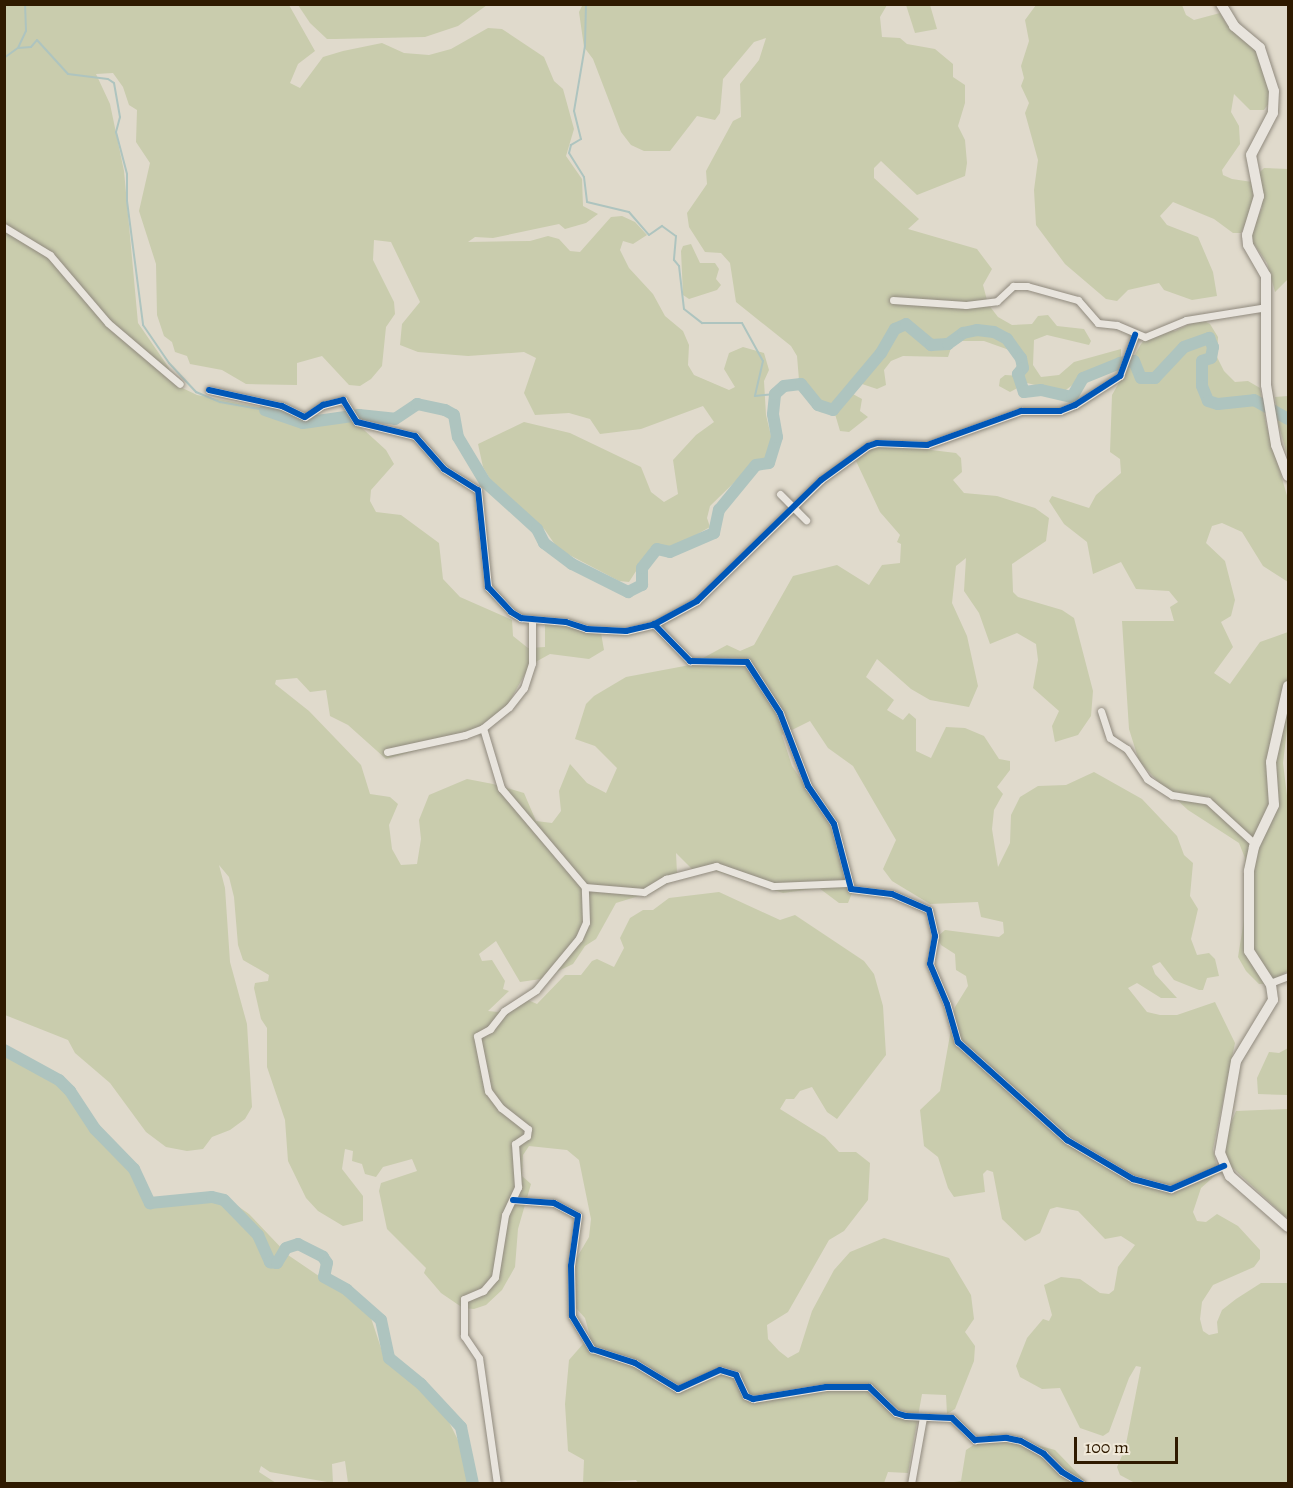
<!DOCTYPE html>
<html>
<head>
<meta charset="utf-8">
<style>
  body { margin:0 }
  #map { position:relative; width:1293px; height:1488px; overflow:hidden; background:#e0dacc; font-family:Alegreya,serif }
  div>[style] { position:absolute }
  .green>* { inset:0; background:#c9ccad }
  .stream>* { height:2px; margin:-1px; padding:0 1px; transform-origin:1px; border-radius:1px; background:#aec4bf }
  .river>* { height:12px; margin:-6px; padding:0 6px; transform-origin:6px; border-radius:6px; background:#aec4bf }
  .roads { filter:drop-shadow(0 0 2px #908a7e) drop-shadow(0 0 2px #908a7e) }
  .street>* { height:7px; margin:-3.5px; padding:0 3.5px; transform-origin:3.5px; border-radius:3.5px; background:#e8e4dd }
  .secondary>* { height:10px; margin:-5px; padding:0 5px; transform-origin:5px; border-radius:5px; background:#e8e4dd }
  .cycleway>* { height:6px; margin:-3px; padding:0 3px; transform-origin:3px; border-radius:3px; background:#0057b8 }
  span { translate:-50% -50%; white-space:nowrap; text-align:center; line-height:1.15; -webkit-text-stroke:6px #f0e9d9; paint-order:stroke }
  .frame { position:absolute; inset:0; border:6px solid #2f1a00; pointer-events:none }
  .scale { position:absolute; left:1074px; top:1437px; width:104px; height:27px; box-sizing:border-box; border:3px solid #2f1a00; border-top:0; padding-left:8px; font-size:18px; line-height:21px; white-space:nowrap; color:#2f1a00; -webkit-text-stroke:4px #f0e9d9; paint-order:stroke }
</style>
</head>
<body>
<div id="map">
  <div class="green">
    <i style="clip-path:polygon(583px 4px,887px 5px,880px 17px,882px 37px,900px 38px,907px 44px,935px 49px,953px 64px,953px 77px,965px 85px,965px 103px,958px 126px,965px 140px,967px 163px,965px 176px,917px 195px,881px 161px,874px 168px,874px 178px,919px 219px,908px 229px,977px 249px,992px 269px,983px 285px,988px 304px,998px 317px,1012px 325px,1032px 324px,1038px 316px,1048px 315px,1057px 326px,1084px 329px,1091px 341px,1089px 345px,1047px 335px,1034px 340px,1033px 365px,1041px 377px,1059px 375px,1074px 362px,1121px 349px,1121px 367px,1078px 381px,1063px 392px,1027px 383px,1010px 392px,999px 386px,1000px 379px,1005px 375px,1021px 376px,1025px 371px,1012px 351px,984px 341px,962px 341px,951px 348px,948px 357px,903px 356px,891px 361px,884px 370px,886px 385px,877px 389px,862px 384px,853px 386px,851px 393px,862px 399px,860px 411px,868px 417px,849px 432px,840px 431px,835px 414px,820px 412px,800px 392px,797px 356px,791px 346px,736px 302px,730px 263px,721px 253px,705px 252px,689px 227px,687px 213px,707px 184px,706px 171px,733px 121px,741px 117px,740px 84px,759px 60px,766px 38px,754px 42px,723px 79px,720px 113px,715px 120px,697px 116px,670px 151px,644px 151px,631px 145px,621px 132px,593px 59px,584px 47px,579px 12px)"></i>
    <i style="clip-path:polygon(5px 5px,289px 5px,315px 51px,298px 64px,290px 83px,300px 88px,323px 57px,343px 51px,382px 43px,404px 53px,429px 55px,451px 49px,488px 28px,502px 29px,544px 57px,554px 81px,563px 89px,574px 129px,566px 156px,582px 179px,583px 206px,598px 214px,586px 223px,565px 229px,559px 224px,493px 238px,475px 237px,468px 242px,530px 241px,548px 236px,559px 239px,570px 251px,580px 252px,611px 217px,622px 216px,635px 222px,647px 235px,633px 244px,623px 241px,620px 250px,629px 268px,653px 294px,665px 316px,683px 331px,689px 345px,688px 365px,694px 375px,729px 390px,735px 387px,724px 369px,729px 353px,743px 347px,764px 353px,769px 370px,764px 381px,766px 415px,772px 440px,768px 456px,748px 469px,710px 506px,707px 518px,710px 527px,676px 546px,649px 551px,629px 582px,619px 581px,558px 549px,545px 530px,493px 484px,483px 467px,478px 444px,524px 422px,570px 433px,641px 467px,651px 492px,664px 502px,678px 494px,673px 460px,696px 435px,714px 422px,703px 406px,641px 429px,600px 434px,590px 419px,569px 413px,535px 415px,524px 393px,536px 358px,524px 352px,468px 356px,418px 352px,400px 345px,402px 324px,420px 302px,391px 242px,374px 240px,373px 260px,394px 302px,395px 314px,386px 327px,382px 366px,371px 379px,360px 386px,349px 385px,322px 356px,297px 363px,297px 385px,246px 384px,222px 370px,190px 364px,187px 356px,175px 352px,172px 342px,164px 336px,157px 315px,156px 264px,139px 211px,150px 163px,136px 142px,137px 110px,129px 105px,123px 87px,113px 73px,96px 74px,110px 104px,124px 171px,138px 323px,169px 368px,174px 384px,197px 395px,265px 408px,297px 424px,352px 419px,386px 450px,394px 464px,371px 490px,370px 501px,376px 512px,401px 515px,439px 543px,443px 579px,460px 597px,512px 620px,513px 636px,528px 648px,545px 647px,545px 622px,601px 633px,604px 650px,589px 659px,550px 654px,530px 665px,507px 706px,476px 729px,440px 744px,386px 759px,348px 725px,330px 716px,326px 690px,310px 692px,297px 678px,276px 680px,275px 684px,309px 711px,361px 765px,370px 794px,390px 797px,398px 804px,389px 825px,392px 849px,401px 865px,417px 864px,421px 839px,419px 820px,429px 795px,467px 779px,493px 784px,524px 793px,536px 821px,552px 823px,561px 811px,559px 791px,570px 764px,587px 783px,606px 793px,617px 768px,595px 746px,575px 739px,586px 704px,594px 696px,626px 677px,690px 665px,727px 645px,740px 651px,754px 645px,793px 576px,837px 565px,869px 585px,882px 565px,900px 563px,901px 544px,897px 542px,900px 535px,880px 512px,856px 461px,870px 448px,898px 446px,956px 453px,961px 458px,962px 472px,953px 480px,964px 493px,997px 496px,1035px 508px,1049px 518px,1046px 541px,1012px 564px,1013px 592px,1018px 597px,1062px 610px,1074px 618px,1093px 691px,1091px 716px,1078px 735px,1055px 742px,1052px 726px,1059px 711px,1033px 688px,1038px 660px,1036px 644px,1017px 633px,990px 644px,979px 613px,964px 591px,966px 558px,956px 566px,952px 603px,967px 636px,978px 686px,969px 707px,930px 700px,911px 689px,877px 659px,866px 677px,894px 700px,887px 710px,903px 720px,909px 713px,916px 719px,916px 751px,931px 758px,946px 727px,965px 728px,984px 736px,999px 759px,1010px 761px,1010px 770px,997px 787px,1003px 794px,994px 810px,992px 829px,998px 867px,1010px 843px,1011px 815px,1020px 797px,1038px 786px,1066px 785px,1094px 772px,1142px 799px,1177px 836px,1184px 855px,1193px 863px,1190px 896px,1198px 909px,1191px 939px,1197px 955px,1209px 953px,1215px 959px,1219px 976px,1207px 978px,1203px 990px,1199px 990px,1174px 980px,1160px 962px,1152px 966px,1155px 974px,1177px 998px,1161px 998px,1137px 983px,1128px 988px,1147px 1012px,1160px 1015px,1177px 1015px,1215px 1002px,1235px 1043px,1213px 1149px,1218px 1173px,1201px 1188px,1193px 1212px,1197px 1221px,1206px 1222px,1217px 1214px,1238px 1226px,1260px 1250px,1260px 1259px,1254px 1267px,1213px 1285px,1202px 1302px,1200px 1319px,1203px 1331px,1209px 1335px,1218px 1333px,1217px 1322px,1222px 1310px,1236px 1299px,1261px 1283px,1288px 1283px,1288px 1483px,1135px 1483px,1120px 1475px,1117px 1467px,1125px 1449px,1141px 1367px,1136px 1366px,1129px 1378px,1109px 1432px,1103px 1436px,1080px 1428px,1060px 1388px,1042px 1389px,1020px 1377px,1016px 1366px,1027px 1338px,1043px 1319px,1049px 1321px,1052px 1315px,1044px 1285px,1061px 1277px,1080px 1279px,1100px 1293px,1109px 1294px,1114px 1290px,1118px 1267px,1135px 1245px,1121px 1236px,1105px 1239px,1078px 1211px,1057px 1207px,1050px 1209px,1040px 1233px,1025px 1241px,1002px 1219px,993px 1172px,987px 1170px,983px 1174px,985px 1192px,954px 1197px,948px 1188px,938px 1157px,924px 1146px,920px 1110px,940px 1091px,955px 1007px,968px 986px,966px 976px,956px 970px,955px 954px,941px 945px,937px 937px,945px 930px,999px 937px,1004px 933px,1003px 922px,981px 917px,978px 902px,930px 904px,892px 881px,883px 869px,896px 840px,853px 766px,828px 748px,810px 721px,782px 735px,792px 766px,829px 821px,852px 893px,848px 903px,839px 903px,819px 888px,783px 893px,716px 871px,694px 871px,676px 853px,677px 873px,672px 880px,655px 891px,616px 903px,596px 939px,585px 946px,573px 964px,541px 979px,520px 982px,496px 941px,479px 954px,482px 961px,492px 960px,505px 981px,503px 989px,509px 991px,488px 1011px,498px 1012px,521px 997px,537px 1004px,565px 975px,581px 975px,592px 961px,597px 959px,614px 967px,624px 948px,620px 938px,630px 918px,643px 910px,653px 910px,669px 898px,719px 892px,780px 920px,795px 915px,864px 961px,874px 974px,883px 1006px,886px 1055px,837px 1119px,827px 1112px,812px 1087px,800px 1091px,794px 1099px,786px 1099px,780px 1109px,825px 1137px,839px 1152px,856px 1152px,870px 1163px,868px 1200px,844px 1231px,829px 1240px,788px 1312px,767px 1325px,768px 1339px,779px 1351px,788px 1358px,799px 1352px,812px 1311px,834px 1270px,850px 1252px,884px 1238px,949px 1258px,971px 1295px,974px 1319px,965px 1332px,975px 1346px,974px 1361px,955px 1409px,947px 1414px,946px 1395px,922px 1394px,908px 1473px,888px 1472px,884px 1483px,639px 1484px,636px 1480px,583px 1483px,584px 1460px,568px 1451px,565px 1404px,569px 1360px,590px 1336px,585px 1318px,576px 1308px,574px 1288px,576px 1259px,589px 1237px,591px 1219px,579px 1160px,567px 1150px,529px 1146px,523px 1155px,522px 1176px,531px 1184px,518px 1229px,515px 1267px,502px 1290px,486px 1305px,474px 1309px,463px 1308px,441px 1293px,424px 1273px,426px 1268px,387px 1229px,379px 1191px,381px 1183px,417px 1171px,412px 1159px,383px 1167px,376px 1177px,365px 1174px,362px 1164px,352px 1161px,353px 1151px,345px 1149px,342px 1169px,363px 1196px,363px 1221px,343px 1226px,318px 1211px,306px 1198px,288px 1161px,285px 1120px,267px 1067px,267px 1028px,261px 1019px,254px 988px,255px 983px,268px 981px,269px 975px,243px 960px,238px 945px,234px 897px,229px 877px,219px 865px,225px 888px,230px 962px,247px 1024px,252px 1107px,245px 1119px,230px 1130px,212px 1137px,203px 1149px,187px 1151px,166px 1147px,146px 1132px,110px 1083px,75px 1053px,68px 1040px,5px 1015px)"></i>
    <i style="clip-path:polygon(298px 5px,487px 5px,458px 26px,425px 37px,335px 39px,327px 39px,310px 23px)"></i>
    <i style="clip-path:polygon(906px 5px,930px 5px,937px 29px,915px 33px)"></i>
    <i style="clip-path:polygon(1036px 5px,1182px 5px,1186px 15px,1194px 20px,1220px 13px,1227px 25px,1254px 46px,1271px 90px,1269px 103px,1264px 110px,1250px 110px,1234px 94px,1231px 112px,1239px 126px,1240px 144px,1222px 170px,1223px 175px,1232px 179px,1252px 182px,1257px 198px,1241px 233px,1233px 233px,1214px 219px,1173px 202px,1160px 216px,1167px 225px,1198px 237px,1213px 272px,1217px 296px,1192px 300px,1164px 290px,1159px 283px,1128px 290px,1117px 301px,1106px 299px,1065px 264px,1036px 225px,1034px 190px,1038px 160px,1025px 113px,1029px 103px,1021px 86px,1024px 78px,1021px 66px,1029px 41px,1025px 20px)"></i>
    <i style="clip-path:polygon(1264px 168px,1288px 169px,1288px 279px,1275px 292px,1267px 263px,1252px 241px,1251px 231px,1262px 208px,1260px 172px)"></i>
    <i style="clip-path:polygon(691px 244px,700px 263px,715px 263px,719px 269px,716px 279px,721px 285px,717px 290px,689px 299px,683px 295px,681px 251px,683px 246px)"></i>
    <i style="clip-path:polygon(1200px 319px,1210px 324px,1218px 337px,1217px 357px,1224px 371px,1235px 382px,1248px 381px,1260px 388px,1266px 424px,1288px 499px,1288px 582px,1263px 566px,1242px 532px,1222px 523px,1212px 526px,1206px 543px,1225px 561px,1235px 600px,1231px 616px,1221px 622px,1233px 647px,1214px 673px,1230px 684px,1260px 642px,1288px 632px,1288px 721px,1283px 763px,1288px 804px,1288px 971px,1265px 984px,1259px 984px,1246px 971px,1238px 957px,1244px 920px,1245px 858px,1239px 843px,1188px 810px,1162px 786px,1139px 761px,1129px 729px,1122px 621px,1174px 621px,1170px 607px,1178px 602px,1169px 591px,1136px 589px,1121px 562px,1093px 574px,1087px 542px,1064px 524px,1049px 501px,1052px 496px,1089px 508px,1096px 495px,1121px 473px,1120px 459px,1110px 452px,1112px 395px,1141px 344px,1153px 330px,1164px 327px,1175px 331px)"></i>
    <i style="clip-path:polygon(1288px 396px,1288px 458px,1278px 423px,1275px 397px)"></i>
    <i style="clip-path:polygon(1288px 1048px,1288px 1095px,1258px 1094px,1257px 1078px,1269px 1052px,1279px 1053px)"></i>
    <i style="clip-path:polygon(5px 1053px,58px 1082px,130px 1169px,143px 1193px,165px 1203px,228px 1199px,249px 1214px,288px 1255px,357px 1302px,371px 1318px,383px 1354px,447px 1418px,460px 1444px,470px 1483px,348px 1483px,345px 1461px,332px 1464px,333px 1483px,270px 1472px,261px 1466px,259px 1472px,276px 1483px,5px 1483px)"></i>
    <i style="clip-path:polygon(1288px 1109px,1288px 1219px,1223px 1159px,1227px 1132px,1236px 1111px)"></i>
    <i style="clip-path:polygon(992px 1433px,1055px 1450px,1087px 1483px,940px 1484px,961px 1481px,966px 1450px)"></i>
  </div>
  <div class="stream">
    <i style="left:586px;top:4px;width:42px;rotate:91.4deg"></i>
    <i style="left:585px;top:46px;width:66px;rotate:99.6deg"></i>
    <i style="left:574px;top:111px;width:29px;rotate:76deg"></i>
    <i style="left:581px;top:139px;width:12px;rotate:149deg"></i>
    <i style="left:571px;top:145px;width:8px;rotate:104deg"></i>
    <i style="left:569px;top:153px;width:28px;rotate:58deg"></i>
    <i style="left:584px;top:177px;width:25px;rotate:83deg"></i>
    <i style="left:587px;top:202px;width:43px;rotate:13.4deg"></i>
    <i style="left:629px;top:212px;width:30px;rotate:49deg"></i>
    <i style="left:649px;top:235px;width:16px;rotate:-35deg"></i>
    <i style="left:662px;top:226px;width:17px;rotate:36deg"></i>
    <i style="left:676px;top:236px;width:24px;rotate:95deg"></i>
    <i style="left:674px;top:260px;width:8px;rotate:50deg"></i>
    <i style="left:679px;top:266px;width:43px;rotate:83.4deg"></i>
    <i style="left:684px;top:309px;width:23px;rotate:38deg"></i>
    <i style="left:702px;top:323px;width:40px"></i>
    <i style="left:742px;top:323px;width:43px;rotate:61.1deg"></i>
    <i style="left:763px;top:361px;width:36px;rotate:103deg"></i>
    <i style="left:755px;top:396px;width:20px;rotate:-6deg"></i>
    <i style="left:18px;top:48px;width:19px;rotate:-65deg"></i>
    <i style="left:26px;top:31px;width:27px;rotate:-92deg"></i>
    <i style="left:4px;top:58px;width:17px;rotate:-36deg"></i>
    <i style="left:18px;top:48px;width:13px;rotate:-4deg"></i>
    <i style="left:31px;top:47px;width:9px;rotate:-49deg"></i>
    <i style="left:37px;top:40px;width:46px;rotate:47.6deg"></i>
    <i style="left:68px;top:74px;width:40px;rotate:7.1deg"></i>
    <i style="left:108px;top:79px;width:7px;rotate:34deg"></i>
    <i style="left:114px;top:83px;width:35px;rotate:80deg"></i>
    <i style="left:120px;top:117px;width:16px;rotate:105deg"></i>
    <i style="left:116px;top:132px;width:43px;rotate:75.3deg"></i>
    <i style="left:127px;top:174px;width:27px;rotate:90deg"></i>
    <i style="left:127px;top:201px;width:125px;rotate:82.6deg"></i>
    <i style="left:143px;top:325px;width:46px;rotate:55.6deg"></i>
    <i style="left:169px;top:363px;width:40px;rotate:47deg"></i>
    <i style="left:196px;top:392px;width:26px;rotate:23deg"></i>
    <i style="left:220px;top:402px;width:46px;rotate:10.1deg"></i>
  </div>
  <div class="river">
    <i style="left:265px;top:410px;width:40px;rotate:18.9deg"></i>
    <i style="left:303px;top:423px;width:57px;rotate:-8.1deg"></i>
    <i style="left:359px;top:415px;width:36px;rotate:6deg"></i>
    <i style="left:395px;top:419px;width:27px;rotate:-34deg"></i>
    <i style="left:417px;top:404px;width:29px;rotate:12deg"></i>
    <i style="left:445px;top:410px;width:10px;rotate:29deg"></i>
    <i style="left:454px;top:415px;width:22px;rotate:80deg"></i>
    <i style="left:458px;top:437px;width:52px;rotate:59deg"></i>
    <i style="left:485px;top:482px;width:70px;rotate:42.1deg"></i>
    <i style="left:537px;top:529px;width:16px;rotate:63deg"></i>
    <i style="left:544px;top:543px;width:35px;rotate:37deg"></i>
    <i style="left:572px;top:564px;width:63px;rotate:26.6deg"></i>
    <i style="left:628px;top:592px;width:16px;rotate:-27deg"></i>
    <i style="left:642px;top:585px;width:17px;rotate:-90deg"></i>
    <i style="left:642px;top:568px;width:24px;rotate:-52deg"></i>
    <i style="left:657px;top:549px;width:13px;rotate:13deg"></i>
    <i style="left:670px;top:552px;width:48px;rotate:-23.4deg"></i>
    <i style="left:714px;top:533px;width:24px;rotate:-78deg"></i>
    <i style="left:719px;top:510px;width:58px;rotate:-50.6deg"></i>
    <i style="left:756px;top:465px;width:13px;rotate:-9deg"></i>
    <i style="left:769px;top:463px;width:27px;rotate:-73deg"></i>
    <i style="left:777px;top:437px;width:23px;rotate:-100deg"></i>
    <i style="left:773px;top:414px;width:20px;rotate:-84deg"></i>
    <i style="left:775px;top:394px;width:12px;rotate:-42deg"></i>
    <i style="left:784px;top:386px;width:17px;rotate:-7deg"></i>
    <i style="left:801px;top:384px;width:27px;rotate:51deg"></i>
    <i style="left:818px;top:405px;width:16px;rotate:18deg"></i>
    <i style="left:833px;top:410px;width:75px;rotate:-49.9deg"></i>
    <i style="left:881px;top:353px;width:28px;rotate:-60deg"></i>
    <i style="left:895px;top:329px;width:12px;rotate:-24deg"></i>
    <i style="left:906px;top:324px;width:33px;rotate:40deg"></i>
    <i style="left:931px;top:345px;width:17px;rotate:-3deg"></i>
    <i style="left:948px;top:344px;width:19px;rotate:-36deg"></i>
    <i style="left:963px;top:333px;width:14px;rotate:-12deg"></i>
    <i style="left:977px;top:330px;width:17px;rotate:7deg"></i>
    <i style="left:994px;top:332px;width:15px;rotate:28deg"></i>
    <i style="left:1007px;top:339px;width:24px;rotate:54deg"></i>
    <i style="left:1021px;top:358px;width:10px;rotate:79deg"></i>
    <i style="left:1023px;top:368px;width:8px;rotate:130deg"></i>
    <i style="left:1018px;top:374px;width:19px;rotate:72deg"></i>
    <i style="left:1024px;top:392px;width:17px;rotate:-7deg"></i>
    <i style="left:1041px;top:390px;width:32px;rotate:13deg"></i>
    <i style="left:1072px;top:397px;width:22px;rotate:-60deg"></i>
    <i style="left:1083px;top:378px;width:40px;rotate:-22deg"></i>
    <i style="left:1120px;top:363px;width:14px;rotate:-8deg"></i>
    <i style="left:1134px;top:361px;width:18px;rotate:68deg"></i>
    <i style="left:1141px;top:378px;width:14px"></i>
    <i style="left:1155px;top:378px;width:42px;rotate:-46.9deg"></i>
    <i style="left:1184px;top:347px;width:27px;rotate:-20deg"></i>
    <i style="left:1209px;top:338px;width:10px;rotate:66deg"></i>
    <i style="left:1213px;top:347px;width:11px;rotate:100deg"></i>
    <i style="left:1211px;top:358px;width:9px;rotate:162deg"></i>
    <i style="left:1202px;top:361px;width:25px;rotate:90deg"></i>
    <i style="left:1202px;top:386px;width:16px;rotate:68deg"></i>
    <i style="left:1208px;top:401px;width:10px;rotate:17deg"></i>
    <i style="left:1218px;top:404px;width:36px;rotate:-6deg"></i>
    <i style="left:1254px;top:400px;width:39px;rotate:29deg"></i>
    <i style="left:4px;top:1050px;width:63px;rotate:28.6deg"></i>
    <i style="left:59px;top:1080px;width:16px;rotate:45deg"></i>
    <i style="left:70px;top:1091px;width:45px;rotate:56.7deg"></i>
    <i style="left:95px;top:1129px;width:56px;rotate:45.7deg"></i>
    <i style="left:134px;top:1169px;width:38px;rotate:65deg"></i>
    <i style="left:150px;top:1203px;width:62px;rotate:-5.5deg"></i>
    <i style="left:212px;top:1197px;width:12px;rotate:14deg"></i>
    <i style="left:224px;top:1200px;width:49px;rotate:45.8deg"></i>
    <i style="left:258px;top:1235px;width:30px;rotate:66deg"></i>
    <i style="left:270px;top:1262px;width:7px;rotate:8deg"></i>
    <i style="left:277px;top:1263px;width:17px;rotate:-59deg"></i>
    <i style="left:286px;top:1248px;width:13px;rotate:-18deg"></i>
    <i style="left:298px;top:1244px;width:28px;rotate:27deg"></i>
    <i style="left:323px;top:1257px;width:7px;rotate:56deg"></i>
    <i style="left:327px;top:1263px;width:14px;rotate:102deg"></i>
    <i style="left:324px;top:1277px;width:26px;rotate:29deg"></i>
    <i style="left:347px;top:1290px;width:45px;rotate:41.4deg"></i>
    <i style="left:381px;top:1320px;width:39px;rotate:78deg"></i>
    <i style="left:389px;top:1358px;width:41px;rotate:39.1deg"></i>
    <i style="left:421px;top:1384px;width:59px;rotate:47.1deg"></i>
    <i style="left:461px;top:1427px;width:58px;rotate:78.1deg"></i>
  </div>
  <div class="roads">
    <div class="street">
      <i style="left:4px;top:227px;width:54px;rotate:31.3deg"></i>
      <i style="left:50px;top:255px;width:89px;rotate:49.5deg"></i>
      <i style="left:108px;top:323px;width:94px;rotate:40.3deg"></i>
      <i style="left:893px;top:300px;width:73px;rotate:3.9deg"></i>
      <i style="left:966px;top:305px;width:31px;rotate:-7deg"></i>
      <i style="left:997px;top:301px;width:22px;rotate:-43deg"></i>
      <i style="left:1013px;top:286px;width:14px"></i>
      <i style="left:1027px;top:286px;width:53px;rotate:15.4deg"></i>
      <i style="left:1078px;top:300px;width:30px;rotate:49deg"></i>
      <i style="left:1098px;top:323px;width:19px;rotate:6deg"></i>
      <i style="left:1117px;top:325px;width:30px;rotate:23deg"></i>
      <i style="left:1145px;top:337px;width:44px;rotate:-22.5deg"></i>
      <i style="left:1186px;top:320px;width:82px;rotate:-9.1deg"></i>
      <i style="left:209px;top:390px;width:75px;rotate:12.4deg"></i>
      <i style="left:282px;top:406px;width:25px;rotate:26deg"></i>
      <i style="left:305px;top:417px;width:22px;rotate:-34deg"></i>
      <i style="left:323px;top:405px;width:21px;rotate:-14deg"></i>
      <i style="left:343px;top:400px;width:26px;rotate:58deg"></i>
      <i style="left:357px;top:422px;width:60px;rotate:13.6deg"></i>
      <i style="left:415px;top:436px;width:44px;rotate:48.7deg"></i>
      <i style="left:444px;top:469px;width:40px;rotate:32deg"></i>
      <i style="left:478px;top:490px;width:98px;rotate:84.1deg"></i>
      <i style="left:488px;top:587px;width:34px;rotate:47deg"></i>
      <i style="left:511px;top:612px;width:12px;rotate:31deg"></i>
      <i style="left:521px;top:618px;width:45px;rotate:5.1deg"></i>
      <i style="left:566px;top:622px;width:22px;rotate:18deg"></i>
      <i style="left:587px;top:629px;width:39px;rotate:3deg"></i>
      <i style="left:626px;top:631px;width:28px;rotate:-13deg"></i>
      <i style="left:653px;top:625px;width:50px;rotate:-28.6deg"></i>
      <i style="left:697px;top:601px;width:173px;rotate:-44.3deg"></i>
      <i style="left:821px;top:480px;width:58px;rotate:-35.9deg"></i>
      <i style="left:868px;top:446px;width:9px;rotate:-18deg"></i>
      <i style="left:877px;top:443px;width:50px;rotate:2.3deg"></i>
      <i style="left:927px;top:445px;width:100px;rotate:-19.9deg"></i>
      <i style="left:1021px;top:411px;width:39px"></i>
      <i style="left:1060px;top:411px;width:16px;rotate:-22deg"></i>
      <i style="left:1075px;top:405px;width:54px;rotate:-32.8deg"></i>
      <i style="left:1120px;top:376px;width:44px;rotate:-69.9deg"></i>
      <i style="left:780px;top:494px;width:37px;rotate:45deg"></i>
      <i style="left:654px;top:624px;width:52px;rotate:45.8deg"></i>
      <i style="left:690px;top:661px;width:57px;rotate:1deg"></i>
      <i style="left:747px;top:662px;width:61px;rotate:57.1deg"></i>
      <i style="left:780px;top:713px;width:78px;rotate:69deg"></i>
      <i style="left:808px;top:786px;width:46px;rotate:55.6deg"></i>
      <i style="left:834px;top:824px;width:67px;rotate:75.3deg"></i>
      <i style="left:851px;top:889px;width:41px;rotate:7deg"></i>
      <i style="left:892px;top:894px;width:40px;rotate:23.4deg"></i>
      <i style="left:929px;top:910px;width:27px;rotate:77deg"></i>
      <i style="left:935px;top:936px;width:28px;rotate:100deg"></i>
      <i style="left:930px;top:964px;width:43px;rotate:67deg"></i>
      <i style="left:947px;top:1004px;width:40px;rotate:74deg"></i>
      <i style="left:958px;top:1042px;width:147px;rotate:42deg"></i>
      <i style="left:1067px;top:1140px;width:77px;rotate:30.6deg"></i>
      <i style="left:1133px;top:1179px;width:39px;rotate:15deg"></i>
      <i style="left:1171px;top:1189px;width:58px;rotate:-23.5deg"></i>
      <i style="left:1101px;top:711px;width:28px;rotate:72deg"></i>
      <i style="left:1110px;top:738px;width:20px;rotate:33deg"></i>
      <i style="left:1127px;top:749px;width:36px;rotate:56deg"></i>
      <i style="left:1147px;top:779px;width:30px;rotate:33deg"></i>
      <i style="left:1172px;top:795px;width:36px;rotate:9deg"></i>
      <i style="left:1208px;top:801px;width:64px;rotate:42.5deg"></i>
      <i style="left:483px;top:728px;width:63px;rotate:73.3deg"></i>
      <i style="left:501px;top:788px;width:130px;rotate:49.7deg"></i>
      <i style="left:585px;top:887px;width:59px;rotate:4.8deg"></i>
      <i style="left:644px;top:892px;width:26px;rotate:-31deg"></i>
      <i style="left:666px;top:879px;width:52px;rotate:-14.6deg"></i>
      <i style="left:716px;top:866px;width:60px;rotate:19.3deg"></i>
      <i style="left:773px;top:886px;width:76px;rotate:-2.3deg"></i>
      <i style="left:387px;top:752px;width:80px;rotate:-12.3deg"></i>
      <i style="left:465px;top:735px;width:19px;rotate:-21deg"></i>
      <i style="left:483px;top:728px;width:33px;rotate:-39deg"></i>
      <i style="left:509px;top:707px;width:24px;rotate:-52deg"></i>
      <i style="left:524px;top:688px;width:26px;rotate:-72deg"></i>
      <i style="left:532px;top:663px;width:44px;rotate:-90deg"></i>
      <i style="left:1270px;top:983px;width:19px;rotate:-21deg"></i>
      <i style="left:513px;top:1200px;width:41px;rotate:4.2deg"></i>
      <i style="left:554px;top:1203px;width:27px;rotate:28deg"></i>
      <i style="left:578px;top:1216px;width:50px;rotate:98deg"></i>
      <i style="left:571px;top:1266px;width:50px;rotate:88.9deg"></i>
      <i style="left:572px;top:1316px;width:39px;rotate:59deg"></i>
      <i style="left:592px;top:1349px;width:45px;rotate:18deg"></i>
      <i style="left:635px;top:1363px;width:50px;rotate:31.2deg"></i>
      <i style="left:678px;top:1389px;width:46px;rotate:-24.3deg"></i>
      <i style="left:720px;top:1370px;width:17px;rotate:17deg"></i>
      <i style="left:736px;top:1375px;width:23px;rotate:65deg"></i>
      <i style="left:746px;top:1396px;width:8px;rotate:23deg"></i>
      <i style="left:753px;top:1399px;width:74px;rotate:-9.3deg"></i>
      <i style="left:826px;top:1387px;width:43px"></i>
      <i style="left:869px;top:1387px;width:37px;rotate:44deg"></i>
      <i style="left:896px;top:1413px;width:10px;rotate:17deg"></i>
      <i style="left:906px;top:1416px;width:46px;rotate:2.5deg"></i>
      <i style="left:952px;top:1418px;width:32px;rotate:44deg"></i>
      <i style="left:975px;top:1440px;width:32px;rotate:-4deg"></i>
      <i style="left:1007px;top:1438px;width:14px;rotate:12deg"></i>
      <i style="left:1021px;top:1441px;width:26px;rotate:29deg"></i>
      <i style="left:1044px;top:1454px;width:25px;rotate:45deg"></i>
      <i style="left:1062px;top:1472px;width:23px;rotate:31deg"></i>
      <i style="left:497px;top:1484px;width:127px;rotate:-98.1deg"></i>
      <i style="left:479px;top:1358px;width:27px;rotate:-124deg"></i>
      <i style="left:464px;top:1336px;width:37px;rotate:-90deg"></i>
      <i style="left:464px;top:1299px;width:21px;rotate:-23deg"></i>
      <i style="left:483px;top:1291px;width:18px;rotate:-49deg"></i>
      <i style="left:495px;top:1277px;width:63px;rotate:-80.8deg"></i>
      <i style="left:505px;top:1215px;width:31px;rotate:-65deg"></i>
      <i style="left:518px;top:1187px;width:43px;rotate:-94deg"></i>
      <i style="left:515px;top:1144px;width:14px;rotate:-34deg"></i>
      <i style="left:527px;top:1136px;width:7px;rotate:-82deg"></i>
      <i style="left:528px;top:1129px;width:34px;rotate:-142deg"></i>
      <i style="left:501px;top:1108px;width:21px;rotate:-127deg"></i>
      <i style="left:488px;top:1091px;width:56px;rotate:-101.3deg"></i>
      <i style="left:477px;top:1036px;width:15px;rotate:-28deg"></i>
      <i style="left:490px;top:1029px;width:23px;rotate:-52deg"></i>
      <i style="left:504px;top:1011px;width:38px;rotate:-33deg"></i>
      <i style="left:536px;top:990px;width:67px;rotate:-50.4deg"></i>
      <i style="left:579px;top:938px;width:17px;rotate:-66deg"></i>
      <i style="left:586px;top:922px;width:35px;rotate:-92deg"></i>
      <i style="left:911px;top:1484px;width:68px;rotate:-79.8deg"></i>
    </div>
    <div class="secondary">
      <i style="left:1221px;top:4px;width:26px;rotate:59deg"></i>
      <i style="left:1234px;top:26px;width:34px;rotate:40deg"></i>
      <i style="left:1260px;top:48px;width:45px;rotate:72deg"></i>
      <i style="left:1274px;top:91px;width:22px;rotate:93deg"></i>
      <i style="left:1273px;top:113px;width:47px;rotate:117.6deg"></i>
      <i style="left:1251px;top:155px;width:42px;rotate:79deg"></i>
      <i style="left:1259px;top:196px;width:41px;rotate:107.1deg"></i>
      <i style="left:1247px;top:235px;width:10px;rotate:84deg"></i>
      <i style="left:1248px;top:245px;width:36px;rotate:60deg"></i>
      <i style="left:1266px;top:276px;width:109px;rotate:90deg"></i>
      <i style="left:1266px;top:385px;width:61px;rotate:80.5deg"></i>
      <i style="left:1276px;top:445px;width:33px;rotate:69deg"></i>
      <i style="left:1288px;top:686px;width:78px;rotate:102.6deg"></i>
      <i style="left:1271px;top:762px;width:43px;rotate:86deg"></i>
      <i style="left:1274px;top:805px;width:47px;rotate:115.5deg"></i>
      <i style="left:1254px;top:847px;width:25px;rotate:102deg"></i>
      <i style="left:1249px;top:871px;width:80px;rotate:90deg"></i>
      <i style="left:1249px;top:951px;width:40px;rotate:57.1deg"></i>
      <i style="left:1271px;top:985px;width:15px;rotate:82deg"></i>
      <i style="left:1273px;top:1000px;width:71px;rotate:121.2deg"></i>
      <i style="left:1236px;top:1061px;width:93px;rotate:99.9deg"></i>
      <i style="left:1220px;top:1153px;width:25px;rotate:67deg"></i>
      <i style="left:1230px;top:1176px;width:77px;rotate:41.3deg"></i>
    </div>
  </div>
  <div class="cycleway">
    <i style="left:209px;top:390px;width:75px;rotate:12.4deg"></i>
    <i style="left:282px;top:406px;width:25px;rotate:26deg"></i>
    <i style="left:305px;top:417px;width:22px;rotate:-34deg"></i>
    <i style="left:323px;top:405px;width:21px;rotate:-14deg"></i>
    <i style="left:343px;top:400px;width:26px;rotate:58deg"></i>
    <i style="left:357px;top:422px;width:60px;rotate:13.6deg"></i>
    <i style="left:415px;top:436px;width:44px;rotate:48.7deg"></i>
    <i style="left:444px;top:469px;width:40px;rotate:32deg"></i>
    <i style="left:478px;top:490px;width:98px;rotate:84.1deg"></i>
    <i style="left:488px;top:587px;width:34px;rotate:47deg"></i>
    <i style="left:511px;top:612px;width:12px;rotate:31deg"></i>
    <i style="left:521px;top:618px;width:45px;rotate:5.1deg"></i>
    <i style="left:566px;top:622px;width:22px;rotate:18deg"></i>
    <i style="left:587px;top:629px;width:39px;rotate:3deg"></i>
    <i style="left:626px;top:631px;width:28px;rotate:-13deg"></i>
    <i style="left:653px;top:625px;width:50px;rotate:-28.6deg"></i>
    <i style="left:697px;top:601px;width:173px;rotate:-44.3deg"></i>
    <i style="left:821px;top:480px;width:58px;rotate:-35.9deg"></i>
    <i style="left:868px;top:446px;width:9px;rotate:-18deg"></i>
    <i style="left:877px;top:443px;width:50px;rotate:2.3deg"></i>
    <i style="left:927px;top:445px;width:100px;rotate:-19.9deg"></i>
    <i style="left:1021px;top:411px;width:39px"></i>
    <i style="left:1060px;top:411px;width:16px;rotate:-22deg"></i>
    <i style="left:1075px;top:405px;width:54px;rotate:-32.8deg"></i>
    <i style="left:1120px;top:376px;width:44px;rotate:-69.9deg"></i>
    <i style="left:654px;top:624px;width:52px;rotate:45.8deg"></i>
    <i style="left:690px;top:661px;width:57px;rotate:1deg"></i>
    <i style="left:747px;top:662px;width:61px;rotate:57.1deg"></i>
    <i style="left:780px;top:713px;width:78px;rotate:69deg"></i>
    <i style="left:808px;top:786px;width:46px;rotate:55.6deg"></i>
    <i style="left:834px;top:824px;width:67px;rotate:75.3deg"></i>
    <i style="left:851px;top:889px;width:41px;rotate:7deg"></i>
    <i style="left:892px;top:894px;width:40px;rotate:23.4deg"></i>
    <i style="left:929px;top:910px;width:27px;rotate:77deg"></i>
    <i style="left:935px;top:936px;width:28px;rotate:100deg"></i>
    <i style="left:930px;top:964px;width:43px;rotate:67deg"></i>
    <i style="left:947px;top:1004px;width:40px;rotate:74deg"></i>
    <i style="left:958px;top:1042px;width:147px;rotate:42deg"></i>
    <i style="left:1067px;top:1140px;width:77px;rotate:30.6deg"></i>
    <i style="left:1133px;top:1179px;width:39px;rotate:15deg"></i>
    <i style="left:1171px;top:1189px;width:58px;rotate:-23.5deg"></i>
    <i style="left:513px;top:1200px;width:41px;rotate:4.2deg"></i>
    <i style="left:554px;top:1203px;width:27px;rotate:28deg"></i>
    <i style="left:578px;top:1216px;width:50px;rotate:98deg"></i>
    <i style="left:571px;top:1266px;width:50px;rotate:88.9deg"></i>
    <i style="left:572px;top:1316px;width:39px;rotate:59deg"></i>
    <i style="left:592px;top:1349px;width:45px;rotate:18deg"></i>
    <i style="left:635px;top:1363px;width:50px;rotate:31.2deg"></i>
    <i style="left:678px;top:1389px;width:46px;rotate:-24.3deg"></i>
    <i style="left:720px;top:1370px;width:17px;rotate:17deg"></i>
    <i style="left:736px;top:1375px;width:23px;rotate:65deg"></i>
    <i style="left:746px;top:1396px;width:8px;rotate:23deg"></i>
    <i style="left:753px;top:1399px;width:74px;rotate:-9.3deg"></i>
    <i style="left:826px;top:1387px;width:43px"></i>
    <i style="left:869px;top:1387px;width:37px;rotate:44deg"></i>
    <i style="left:896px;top:1413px;width:10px;rotate:17deg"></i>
    <i style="left:906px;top:1416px;width:46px;rotate:2.5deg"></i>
    <i style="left:952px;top:1418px;width:32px;rotate:44deg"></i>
    <i style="left:975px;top:1440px;width:32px;rotate:-4deg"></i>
    <i style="left:1007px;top:1438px;width:14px;rotate:12deg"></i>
    <i style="left:1021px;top:1441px;width:26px;rotate:29deg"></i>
    <i style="left:1044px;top:1454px;width:25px;rotate:45deg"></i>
    <i style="left:1062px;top:1472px;width:23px;rotate:31deg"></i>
  </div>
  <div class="frame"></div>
  <div class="scale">100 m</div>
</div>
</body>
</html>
